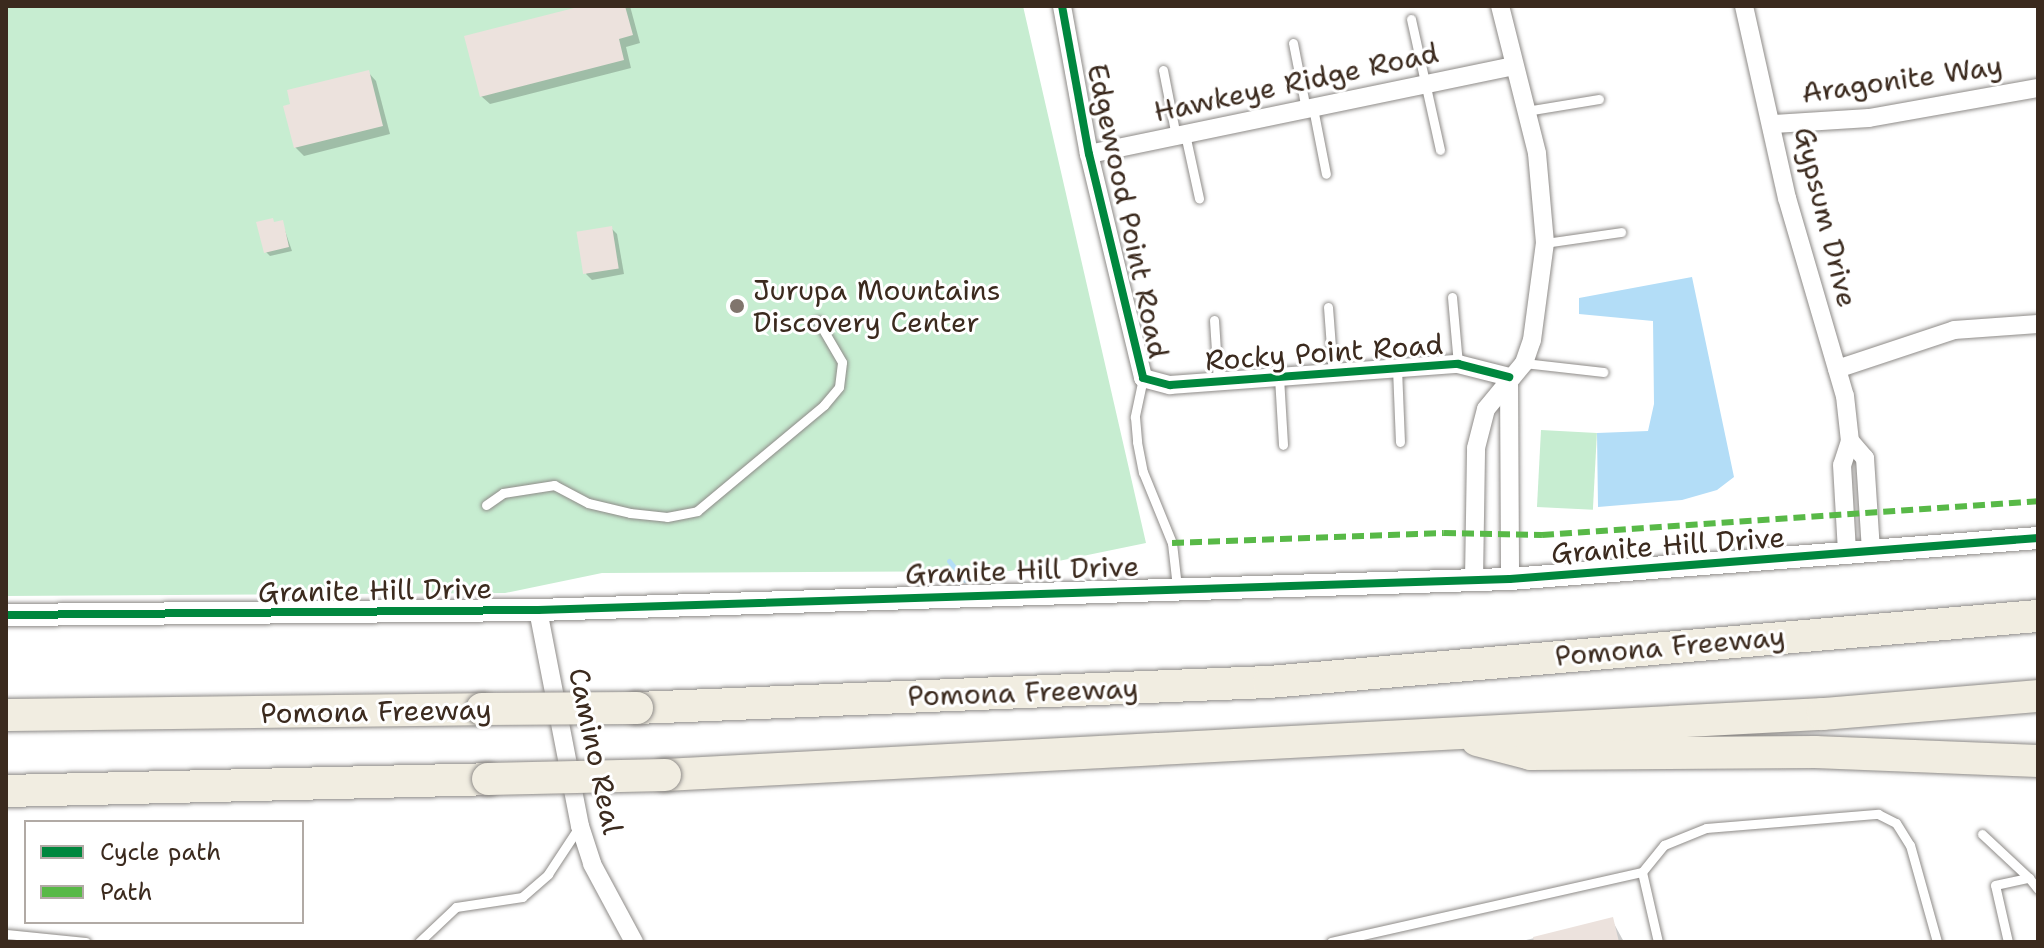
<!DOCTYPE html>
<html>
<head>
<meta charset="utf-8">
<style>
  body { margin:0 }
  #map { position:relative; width:2044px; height:948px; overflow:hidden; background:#fff; font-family:"Shantell Sans",sans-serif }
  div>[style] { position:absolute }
  .green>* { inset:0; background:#c7edd1; transform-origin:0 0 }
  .water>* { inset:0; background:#b3ddf7 }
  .shadow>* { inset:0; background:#0003 }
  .stream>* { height:5px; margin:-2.5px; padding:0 2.5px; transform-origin:2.5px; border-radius:2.5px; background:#b3ddf7 }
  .building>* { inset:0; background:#ece2dd; transform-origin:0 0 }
  .roads { filter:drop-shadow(0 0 2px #8e8b88) drop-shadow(0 0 2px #8e8b88) }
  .service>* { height:9px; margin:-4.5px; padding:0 4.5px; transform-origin:4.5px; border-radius:4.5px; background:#fff }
  .minor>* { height:18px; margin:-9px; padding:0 9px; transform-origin:9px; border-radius:9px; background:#fff }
  .tertiary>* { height:22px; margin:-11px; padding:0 11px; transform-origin:11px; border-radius:11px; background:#fff }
  .motorway>* { height:32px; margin:-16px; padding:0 16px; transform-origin:16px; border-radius:16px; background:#f1ede1 }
  .bridges { filter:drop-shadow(0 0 2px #8e8b88) drop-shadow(0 0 2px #8e8b88) }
  .motorway-bridge>* { height:32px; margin:-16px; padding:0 16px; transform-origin:16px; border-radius:16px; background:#f1ede1 }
  .quiet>* { height:6px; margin-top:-3px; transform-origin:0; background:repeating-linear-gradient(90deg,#58b947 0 12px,transparent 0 18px) }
  .cycleway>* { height:8px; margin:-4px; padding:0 4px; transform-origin:4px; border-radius:4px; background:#00873e }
  .dots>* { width:22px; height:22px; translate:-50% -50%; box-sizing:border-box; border:4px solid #fff; border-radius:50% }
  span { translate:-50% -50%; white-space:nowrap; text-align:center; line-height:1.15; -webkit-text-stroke:6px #fff; paint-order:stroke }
  .street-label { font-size:28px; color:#3b2a1e }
  .poi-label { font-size:28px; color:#3b2a1e }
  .left { translate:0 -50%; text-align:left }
  .frame { position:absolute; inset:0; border:8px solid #3b2a1e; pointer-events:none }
  .legend { position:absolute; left:24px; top:820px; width:280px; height:104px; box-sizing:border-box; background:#fff; border:2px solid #b1aaa5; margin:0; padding:10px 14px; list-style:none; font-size:24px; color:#3b2a1e }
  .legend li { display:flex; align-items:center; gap:16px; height:40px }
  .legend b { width:40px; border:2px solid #b1aaa5 }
</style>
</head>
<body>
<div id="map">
  <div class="green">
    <i style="clip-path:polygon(6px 6px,1023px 6px,1146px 543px,1010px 571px,602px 573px,505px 593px,6px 596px)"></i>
    <i style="left:1541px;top:430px;width:56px;height:77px;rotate:3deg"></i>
  </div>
  <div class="water">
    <i style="clip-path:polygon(1692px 277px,1734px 477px,1717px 490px,1682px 500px,1598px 507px,1597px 433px,1648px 431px,1654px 404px,1653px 321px,1579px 314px,1579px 298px)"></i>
  </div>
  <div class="shadow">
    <i style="clip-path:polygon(590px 6px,630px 6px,640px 43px,626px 47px,631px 68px,490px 104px,481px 96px)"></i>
    <i style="clip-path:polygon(368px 72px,376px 81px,390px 134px,304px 156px,295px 147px)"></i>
    <i style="clip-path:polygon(282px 222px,292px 251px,270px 256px,266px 252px)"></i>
    <i style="clip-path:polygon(611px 228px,617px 234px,624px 274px,592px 280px,586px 274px)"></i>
    <i style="clip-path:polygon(1612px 920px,1624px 942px,1518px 942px)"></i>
  </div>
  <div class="stream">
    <i style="left:949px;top:561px;width:25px;rotate:50deg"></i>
  </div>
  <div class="building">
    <i style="clip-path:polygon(582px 6px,625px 6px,633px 35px,619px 39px,624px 60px,480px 97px,464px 36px)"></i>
    <i style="clip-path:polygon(369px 70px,383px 126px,294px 148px,283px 106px,290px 104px,287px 90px)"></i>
    <i style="clip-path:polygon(273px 218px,274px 222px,283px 220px,289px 247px,264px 253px,256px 222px)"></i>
    <i style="left:612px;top:226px;width:43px;height:36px;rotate:81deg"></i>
    <i style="clip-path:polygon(1613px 917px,1619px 942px,1534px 942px,1533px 937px)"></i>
  </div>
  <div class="roads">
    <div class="service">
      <i style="left:1411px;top:19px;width:134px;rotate:77.5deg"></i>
      <i style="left:1293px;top:43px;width:67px;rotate:78.9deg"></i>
      <i style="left:1163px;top:70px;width:67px;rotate:78.9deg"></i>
      <i style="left:1313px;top:108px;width:67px;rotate:78.9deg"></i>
      <i style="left:1526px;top:111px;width:74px;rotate:-9.3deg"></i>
      <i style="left:1185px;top:134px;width:66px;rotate:77.7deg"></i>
      <i style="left:1545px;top:243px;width:77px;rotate:-8.2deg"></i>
      <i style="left:1452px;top:297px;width:67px;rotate:84.9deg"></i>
      <i style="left:1328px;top:307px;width:66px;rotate:85.7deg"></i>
      <i style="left:1214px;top:320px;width:62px;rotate:86.3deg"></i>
      <i style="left:1524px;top:363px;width:80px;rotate:6.5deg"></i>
      <i style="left:1397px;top:368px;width:74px;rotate:87.7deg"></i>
      <i style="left:1279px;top:377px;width:68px;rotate:86.6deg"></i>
      <i style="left:1143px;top:378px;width:40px;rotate:102deg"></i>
      <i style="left:1135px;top:417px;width:25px;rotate:85deg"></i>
      <i style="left:1137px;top:442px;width:31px;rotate:79deg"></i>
      <i style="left:1143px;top:472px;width:77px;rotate:67.8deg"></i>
      <i style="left:1172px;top:543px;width:44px;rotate:83.5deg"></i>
      <i style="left:486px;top:505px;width:21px;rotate:-35deg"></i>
      <i style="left:503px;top:493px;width:52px;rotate:-8.9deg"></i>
      <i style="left:554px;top:485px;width:38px;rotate:28deg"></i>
      <i style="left:588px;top:503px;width:43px;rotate:13.4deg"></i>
      <i style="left:630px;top:513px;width:37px;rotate:6deg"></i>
      <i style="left:667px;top:517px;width:31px;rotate:-11deg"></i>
      <i style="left:697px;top:511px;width:165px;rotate:-39.8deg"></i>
      <i style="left:824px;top:405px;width:23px;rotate:-50deg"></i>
      <i style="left:839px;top:387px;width:25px;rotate:-83deg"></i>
      <i style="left:842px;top:362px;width:48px;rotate:-120.3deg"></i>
      <i style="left:1982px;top:834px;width:64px;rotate:43.1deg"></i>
      <i style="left:1642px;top:872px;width:35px;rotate:-51deg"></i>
      <i style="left:1664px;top:845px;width:45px;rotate:-22deg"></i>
      <i style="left:1706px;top:828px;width:173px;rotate:-4.7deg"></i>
      <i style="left:1878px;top:814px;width:20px;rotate:27deg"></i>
      <i style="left:1896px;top:823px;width:26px;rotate:58deg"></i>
      <i style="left:1910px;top:845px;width:101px;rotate:74.4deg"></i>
      <i style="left:6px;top:934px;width:80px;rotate:5.7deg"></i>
      <i style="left:419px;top:942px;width:51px;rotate:-43.4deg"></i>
      <i style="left:456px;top:907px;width:67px;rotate:-8.6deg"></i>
      <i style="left:522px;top:897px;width:35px;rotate:-41deg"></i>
      <i style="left:548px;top:874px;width:56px;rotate:-56.6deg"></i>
      <i style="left:1331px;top:942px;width:319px;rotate:-12.7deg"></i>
      <i style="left:1642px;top:872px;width:72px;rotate:77.1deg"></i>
      <i style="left:2008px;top:942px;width:58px;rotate:-102.8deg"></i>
      <i style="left:1995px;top:885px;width:35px;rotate:-12deg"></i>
      <i style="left:2029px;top:878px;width:14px;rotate:51deg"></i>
    </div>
    <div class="minor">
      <i style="left:1062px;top:6px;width:150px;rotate:79.7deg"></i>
      <i style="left:1089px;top:154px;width:230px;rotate:76.4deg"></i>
      <i style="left:1143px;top:378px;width:28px;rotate:15deg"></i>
      <i style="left:1170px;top:385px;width:289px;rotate:-4.2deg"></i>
      <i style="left:1458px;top:364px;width:53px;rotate:14.3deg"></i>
      <i style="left:1744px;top:6px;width:197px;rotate:77.4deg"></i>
      <i style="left:1787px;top:198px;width:206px;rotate:73.7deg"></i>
      <i style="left:1845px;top:396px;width:45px;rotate:83.7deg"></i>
      <i style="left:1850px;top:441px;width:25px;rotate:108deg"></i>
      <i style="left:1842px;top:465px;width:88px;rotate:86.7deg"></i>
      <i style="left:1774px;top:124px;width:95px;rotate:-3.6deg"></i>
      <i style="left:1869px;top:118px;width:172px;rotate:-10.1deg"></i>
      <i style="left:1089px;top:154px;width:434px;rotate:-11.7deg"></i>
      <i style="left:1837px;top:369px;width:123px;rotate:-18.4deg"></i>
      <i style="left:1954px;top:330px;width:84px;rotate:-4.1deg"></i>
      <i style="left:1509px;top:377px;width:202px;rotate:89.7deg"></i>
      <i style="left:1850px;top:441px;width:23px;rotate:49deg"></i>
      <i style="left:1865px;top:458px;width:93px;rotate:86.3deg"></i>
      <i style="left:1474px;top:580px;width:132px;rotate:-89.1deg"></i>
      <i style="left:1476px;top:448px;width:40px;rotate:-75.6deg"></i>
      <i style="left:1486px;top:409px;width:60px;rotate:-50.4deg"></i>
      <i style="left:1524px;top:363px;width:24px;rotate:-71deg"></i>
      <i style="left:1532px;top:340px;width:98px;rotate:-82.4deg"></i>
      <i style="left:1545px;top:243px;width:90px;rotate:-95.1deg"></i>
      <i style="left:1537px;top:153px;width:152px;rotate:-104.1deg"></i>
      <i style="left:538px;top:610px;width:220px;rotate:79deg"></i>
      <i style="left:580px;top:826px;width:40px;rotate:72deg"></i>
      <i style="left:592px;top:864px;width:89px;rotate:61.7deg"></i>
    </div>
    <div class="tertiary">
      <i style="left:6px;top:615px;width:532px;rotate:-0.54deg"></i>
      <i style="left:538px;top:610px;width:972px;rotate:-1.83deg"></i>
      <i style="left:1510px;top:579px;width:530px;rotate:-4.44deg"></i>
    </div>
    <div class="motorway">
      <i style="left:637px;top:708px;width:633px;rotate:-2.36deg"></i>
      <i style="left:1269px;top:682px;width:772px;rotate:-4.91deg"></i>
      <i style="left:6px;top:715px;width:476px;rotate:-0.7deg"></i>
      <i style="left:1477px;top:740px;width:56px;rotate:14.5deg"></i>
      <i style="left:1531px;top:754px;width:284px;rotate:-0.4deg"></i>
      <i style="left:1815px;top:752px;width:223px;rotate:2.3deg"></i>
      <i style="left:665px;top:775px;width:1160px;rotate:-3.02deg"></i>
      <i style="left:1823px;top:714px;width:216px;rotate:-4.8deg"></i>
      <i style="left:6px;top:791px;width:482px;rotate:-1.4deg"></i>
    </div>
  </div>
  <div class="bridges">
    <div class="motorway-bridge">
      <i style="left:482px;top:709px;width:155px;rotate:-0.4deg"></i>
      <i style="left:488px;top:779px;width:177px;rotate:-1.3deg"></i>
    </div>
  </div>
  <div class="quiet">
    <i style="left:1172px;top:543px;width:272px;rotate:-2.1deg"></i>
    <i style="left:1444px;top:533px;width:98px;rotate:1.2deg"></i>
    <i style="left:1542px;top:535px;width:497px;rotate:-3.9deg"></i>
  </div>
  <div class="cycleway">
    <i style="left:1062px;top:6px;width:150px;rotate:79.7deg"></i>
    <i style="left:1089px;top:154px;width:230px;rotate:76.4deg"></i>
    <i style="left:1143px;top:378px;width:28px;rotate:15deg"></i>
    <i style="left:1170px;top:385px;width:289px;rotate:-4.2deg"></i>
    <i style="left:1458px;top:364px;width:53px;rotate:14.3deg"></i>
    <i style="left:6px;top:615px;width:532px;rotate:-0.54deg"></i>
    <i style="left:538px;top:610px;width:972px;rotate:-1.83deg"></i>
    <i style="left:1510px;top:579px;width:530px;rotate:-4.44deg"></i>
  </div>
  <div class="dots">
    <i style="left:737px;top:306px;background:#80756d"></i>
  </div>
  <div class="street-label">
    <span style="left:1902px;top:79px;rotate:-8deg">Aragonite Way</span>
    <span style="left:1296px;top:82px;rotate:-12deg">Hawkeye Ridge Road</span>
    <span style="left:1128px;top:211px;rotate:78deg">Edgewood Point Road</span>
    <span style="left:1826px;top:217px;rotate:76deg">Gypsum Drive</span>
    <span style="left:1324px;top:352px;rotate:-4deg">Rocky Point Road</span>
    <span style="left:1668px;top:545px;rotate:-4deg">Granite Hill Drive</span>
    <span style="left:1022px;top:570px;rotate:-2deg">Granite Hill Drive</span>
    <span style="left:375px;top:590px;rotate:-1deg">Granite Hill Drive</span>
    <span style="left:1670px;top:646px;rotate:-5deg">Pomona Freeway</span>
    <span style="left:1023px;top:692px;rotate:-2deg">Pomona Freeway</span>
    <span style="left:376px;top:711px;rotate:-1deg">Pomona Freeway</span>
    <span style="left:596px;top:751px;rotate:78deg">Camino Real</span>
  </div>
  <div class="poi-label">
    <span class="left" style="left:753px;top:306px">Jurupa Mountains<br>Discovery Center</span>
  </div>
  <div class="frame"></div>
  <ul class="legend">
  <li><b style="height:10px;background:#00873e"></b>Cycle path</li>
  <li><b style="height:10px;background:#58b947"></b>Path</li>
  </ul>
</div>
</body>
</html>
